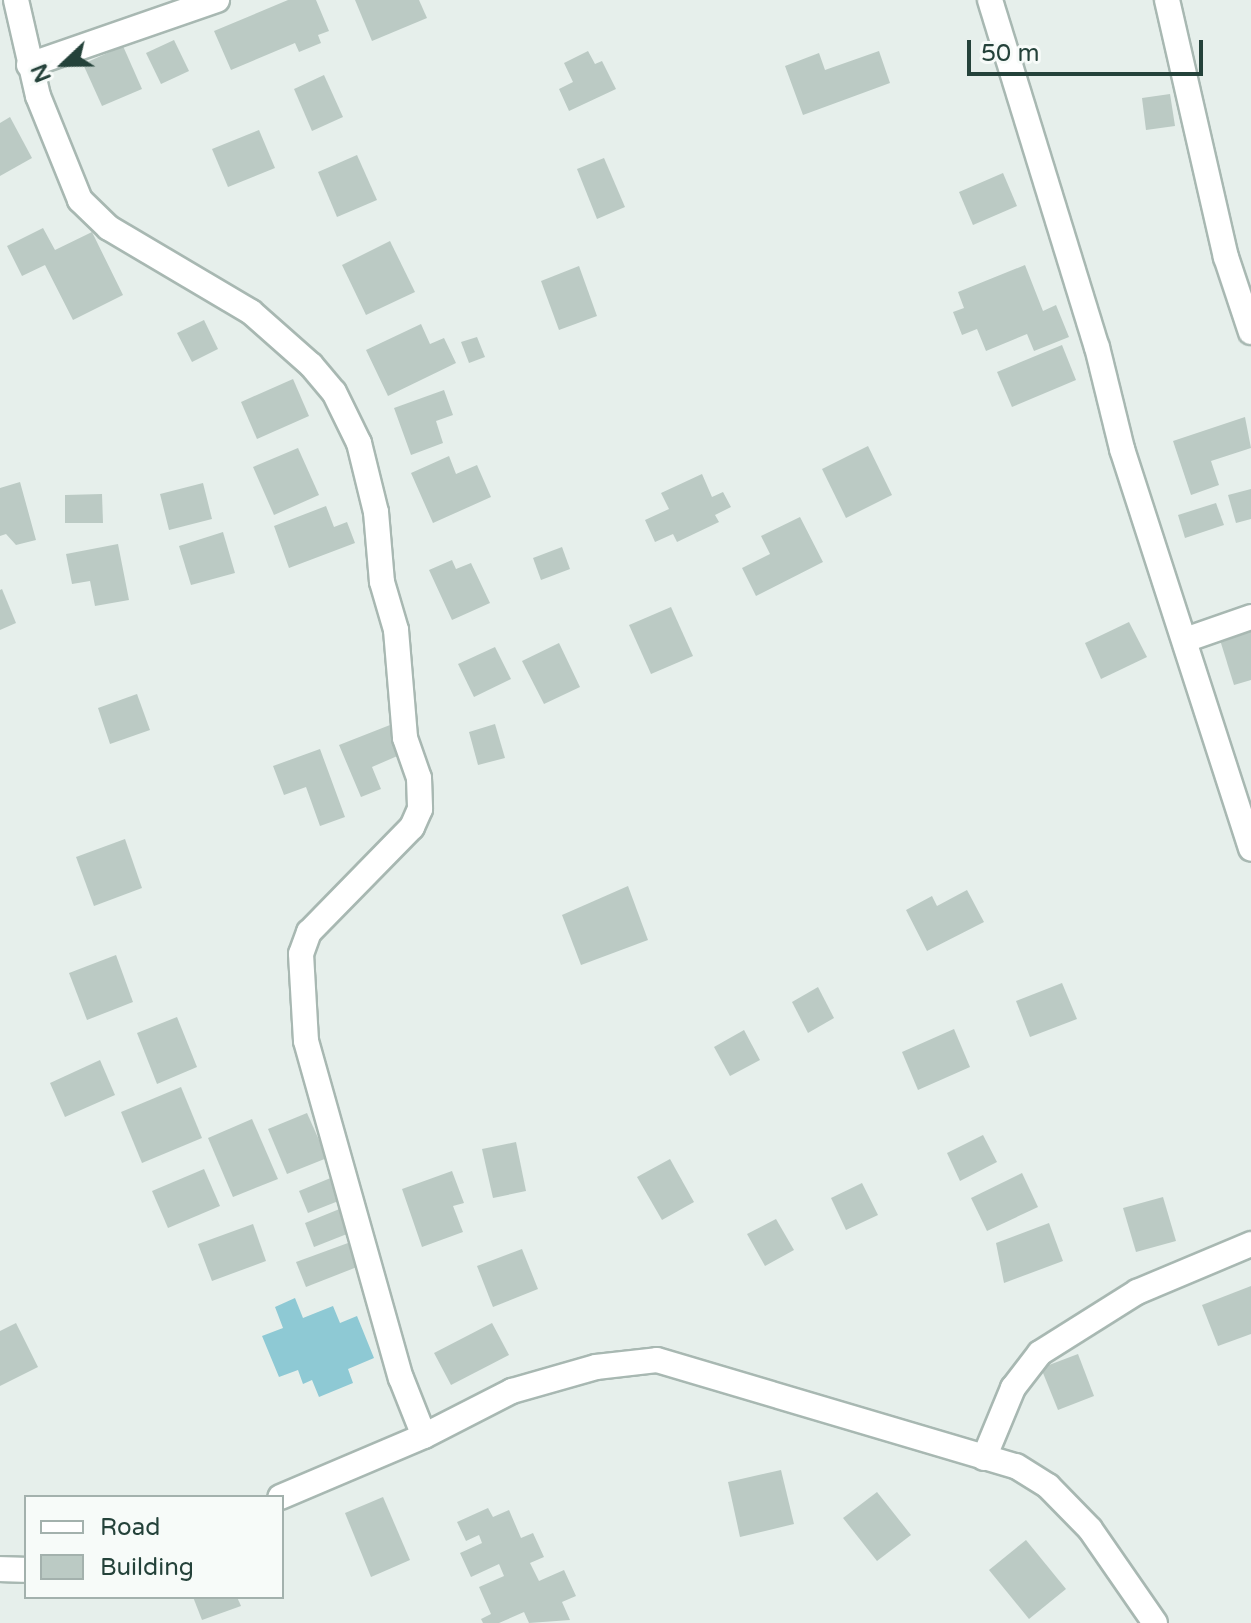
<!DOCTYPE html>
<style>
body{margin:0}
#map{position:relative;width:1251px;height:1623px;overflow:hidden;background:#e6efeb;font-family:"Varela Round",sans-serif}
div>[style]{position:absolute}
.water>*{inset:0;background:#8ec9d4}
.building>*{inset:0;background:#bbcac4}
.roads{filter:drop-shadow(2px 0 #a8b8b2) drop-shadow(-2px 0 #a8b8b2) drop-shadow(0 2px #a8b8b2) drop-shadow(0 -2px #a8b8b2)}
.minor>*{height:24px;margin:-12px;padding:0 12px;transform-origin:12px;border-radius:12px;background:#fff}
span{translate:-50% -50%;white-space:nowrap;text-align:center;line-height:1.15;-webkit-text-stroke:8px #f7fbf9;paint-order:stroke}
.legend{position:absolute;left:24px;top:1495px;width:260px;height:104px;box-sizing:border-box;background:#f7fbf9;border:2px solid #a3b1ad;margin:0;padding:10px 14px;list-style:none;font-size:24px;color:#24423a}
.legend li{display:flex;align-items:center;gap:16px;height:40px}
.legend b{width:40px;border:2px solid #a3b1ad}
.north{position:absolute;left:24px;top:24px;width:80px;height:80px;-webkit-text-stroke:6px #f7fbf9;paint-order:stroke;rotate:248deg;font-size:22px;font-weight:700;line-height:32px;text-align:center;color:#24423a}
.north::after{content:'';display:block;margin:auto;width:28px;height:36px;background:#24423a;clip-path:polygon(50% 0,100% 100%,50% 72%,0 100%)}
.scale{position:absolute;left:967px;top:40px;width:236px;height:36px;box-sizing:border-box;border:4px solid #24423a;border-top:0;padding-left:10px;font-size:24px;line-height:28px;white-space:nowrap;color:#24423a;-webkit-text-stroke:6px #f7fbf9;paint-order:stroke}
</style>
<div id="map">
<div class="water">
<i style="clip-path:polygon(295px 1298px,303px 1318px,333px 1306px,340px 1323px,357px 1316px,374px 1358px,348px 1369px,353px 1383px,319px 1397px,312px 1380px,303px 1384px,298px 1370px,279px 1377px,262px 1336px,283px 1328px,275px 1307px)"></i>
</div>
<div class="building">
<i style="clip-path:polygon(288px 0,316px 0,329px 31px,318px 35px,321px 43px,299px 52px,295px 43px,231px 70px,214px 31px)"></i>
<i style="clip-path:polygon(355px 0,419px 0,427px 18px,372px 41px)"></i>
<i style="clip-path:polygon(174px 40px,189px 71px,161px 84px,146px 53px)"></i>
<i style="clip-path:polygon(123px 46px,142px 89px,102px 106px,83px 64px)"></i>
<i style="clip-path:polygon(588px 51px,595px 64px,602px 61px,616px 89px,569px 111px,559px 89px,573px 82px,564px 63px)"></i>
<i style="clip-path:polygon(879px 51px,890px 83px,803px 115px,785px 66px,819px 53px,825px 70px)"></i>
<i style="clip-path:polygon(324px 75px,343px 117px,312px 131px,294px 89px)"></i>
<i style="clip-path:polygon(1170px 94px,1175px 126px,1146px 130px,1142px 98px)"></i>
<i style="clip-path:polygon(10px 117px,32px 158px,0 176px,0 123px)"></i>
<i style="clip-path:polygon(259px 130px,275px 168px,228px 187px,212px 149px)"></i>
<i style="clip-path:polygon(357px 155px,377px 200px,337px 217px,318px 172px)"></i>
<i style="clip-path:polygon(604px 158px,625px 207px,597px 219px,577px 169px)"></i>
<i style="clip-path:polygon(1003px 173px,1017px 206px,973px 225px,959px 192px)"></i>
<i style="clip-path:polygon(43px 228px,55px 250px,92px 232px,123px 295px,73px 320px,45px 265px,22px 276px,7px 246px)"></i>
<i style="clip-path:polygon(390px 241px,415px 292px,366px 315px,342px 265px)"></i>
<i style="clip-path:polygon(1025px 265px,1043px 311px,1056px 305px,1069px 337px,1034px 351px,1027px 334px,986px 351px,977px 329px,962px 335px,953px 312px,964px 308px,958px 292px)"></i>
<i style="clip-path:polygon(579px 266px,597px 316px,559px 330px,541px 281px)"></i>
<i style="clip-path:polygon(204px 320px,218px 349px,192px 362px,177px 333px)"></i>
<i style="clip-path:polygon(421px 324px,430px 344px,444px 338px,456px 363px,388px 396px,366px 350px)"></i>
<i style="clip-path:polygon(477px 337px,485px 357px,469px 363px,461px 342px)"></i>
<i style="clip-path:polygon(1062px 345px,1076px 380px,1012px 407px,997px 372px)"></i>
<i style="clip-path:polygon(293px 379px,309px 416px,257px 439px,241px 402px)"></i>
<i style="clip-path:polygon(444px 390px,453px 415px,436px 421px,443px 443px,411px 455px,394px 408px)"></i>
<i style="clip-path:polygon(1245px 417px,1251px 448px,1211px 461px,1219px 485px,1191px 495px,1173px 441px)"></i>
<i style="clip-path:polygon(868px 446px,892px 495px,846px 518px,822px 469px)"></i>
<i style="clip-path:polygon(298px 448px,319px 495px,274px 515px,253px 467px)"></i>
<i style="clip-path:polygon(449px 456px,456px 474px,477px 465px,491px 497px,433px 523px,411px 473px)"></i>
<i style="clip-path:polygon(702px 474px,712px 497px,723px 492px,731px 507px,715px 515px,719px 522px,677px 542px,673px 534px,655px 542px,645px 520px,669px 509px,661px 493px)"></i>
<i style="clip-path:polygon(20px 482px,36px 540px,16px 545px,6px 534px,0 536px,0 488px)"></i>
<i style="clip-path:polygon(203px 483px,212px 519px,169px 530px,160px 494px)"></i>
<i style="clip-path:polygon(1251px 489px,1251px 519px,1236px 523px,1228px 495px)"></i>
<i style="clip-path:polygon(102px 494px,103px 523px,65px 523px,65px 495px)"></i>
<i style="clip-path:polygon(1216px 503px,1224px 525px,1185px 538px,1178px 515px)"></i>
<i style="clip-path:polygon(326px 506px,334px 527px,347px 522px,355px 543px,289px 568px,274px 526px)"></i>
<i style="clip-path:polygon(800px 517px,823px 562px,756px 596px,742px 568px,770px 554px,761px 536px)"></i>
<i style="clip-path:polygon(223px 532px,235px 573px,191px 585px,179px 546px)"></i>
<i style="clip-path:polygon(118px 544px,129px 600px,95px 606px,90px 581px,72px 584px,66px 554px)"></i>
<i style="clip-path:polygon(562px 547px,570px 569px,541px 580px,533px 558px)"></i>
<i style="clip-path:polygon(452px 560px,456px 569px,471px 563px,490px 603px,452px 620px,429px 570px)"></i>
<i style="clip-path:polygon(2px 589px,16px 623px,0 630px,0 590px)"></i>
<i style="clip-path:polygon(671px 607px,693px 656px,651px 674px,629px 625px)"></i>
<i style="clip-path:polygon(1129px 622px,1147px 657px,1101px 679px,1085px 643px)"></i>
<i style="clip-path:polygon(1251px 630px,1251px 680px,1234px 685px,1220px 640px)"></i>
<i style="clip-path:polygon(559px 643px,580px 687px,544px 704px,522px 661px)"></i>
<i style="clip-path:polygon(495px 647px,511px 679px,474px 697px,458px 664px)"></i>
<i style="clip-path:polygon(137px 694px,150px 730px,110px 744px,98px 708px)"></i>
<i style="clip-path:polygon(495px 724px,505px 758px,478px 765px,469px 732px)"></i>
<i style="clip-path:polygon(390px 725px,402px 754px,372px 767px,381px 789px,361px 797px,339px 745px)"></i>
<i style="clip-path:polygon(320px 749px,345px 817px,320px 826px,306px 787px,284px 795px,273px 766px)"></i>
<i style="clip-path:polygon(125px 839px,142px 888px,94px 906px,76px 857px)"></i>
<i style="clip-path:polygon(628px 886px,648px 940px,581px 965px,562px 915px)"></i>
<i style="clip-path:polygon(967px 890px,984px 922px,927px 951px,906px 910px,932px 896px,937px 906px)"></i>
<i style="clip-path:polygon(116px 955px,133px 1002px,87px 1020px,69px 973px)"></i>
<i style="clip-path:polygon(1062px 983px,1077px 1019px,1030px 1037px,1016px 1001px)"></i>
<i style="clip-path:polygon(818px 987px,834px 1018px,808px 1033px,792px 1002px)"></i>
<i style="clip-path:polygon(177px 1017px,197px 1067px,157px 1084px,137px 1033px)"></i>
<i style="clip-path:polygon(954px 1029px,970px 1067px,918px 1090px,902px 1052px)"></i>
<i style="clip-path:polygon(744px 1030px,760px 1060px,730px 1076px,714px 1047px)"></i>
<i style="clip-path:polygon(100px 1060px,115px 1095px,65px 1117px,50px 1083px)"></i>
<i style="clip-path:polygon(181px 1087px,202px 1138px,142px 1163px,121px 1112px)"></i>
<i style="clip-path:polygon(307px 1113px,327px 1158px,287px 1174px,268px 1129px)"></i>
<i style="clip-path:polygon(252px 1119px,278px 1179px,233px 1197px,208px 1138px)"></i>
<i style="clip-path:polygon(983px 1135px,997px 1162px,960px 1181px,947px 1153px)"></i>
<i style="clip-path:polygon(516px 1142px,526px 1191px,493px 1198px,482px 1149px)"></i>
<i style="clip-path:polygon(670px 1159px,694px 1202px,662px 1220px,637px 1177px)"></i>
<i style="clip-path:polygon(204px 1169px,220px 1206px,168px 1228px,152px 1191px)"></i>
<i style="clip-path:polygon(452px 1171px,464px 1203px,453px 1206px,463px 1232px,422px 1247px,402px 1189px)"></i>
<i style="clip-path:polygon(1022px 1173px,1038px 1207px,987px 1231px,971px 1198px)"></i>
<i style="clip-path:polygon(333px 1177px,341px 1200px,308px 1213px,299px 1191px)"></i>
<i style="clip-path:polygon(862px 1183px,878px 1215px,846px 1230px,831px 1198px)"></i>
<i style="clip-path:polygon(1163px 1197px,1176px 1241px,1136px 1252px,1123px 1208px)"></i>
<i style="clip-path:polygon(342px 1208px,352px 1232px,314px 1247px,305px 1223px)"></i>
<i style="clip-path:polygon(776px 1219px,794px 1250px,765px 1266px,747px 1234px)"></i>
<i style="clip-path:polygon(1049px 1223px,1063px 1261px,1004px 1283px,996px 1243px)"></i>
<i style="clip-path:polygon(253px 1224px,266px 1261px,212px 1281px,198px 1244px)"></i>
<i style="clip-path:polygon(348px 1243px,357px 1267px,306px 1287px,296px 1262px)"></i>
<i style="clip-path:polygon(522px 1249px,538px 1289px,493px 1307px,477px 1266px)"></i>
<i style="clip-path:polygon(1251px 1286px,1251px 1334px,1218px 1346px,1202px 1305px)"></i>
<i style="clip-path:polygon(16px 1323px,38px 1367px,0 1386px,0 1331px)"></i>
<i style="clip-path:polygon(492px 1323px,509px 1355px,451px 1385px,434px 1353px)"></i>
<i style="clip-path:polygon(1078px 1354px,1094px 1396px,1058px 1410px,1041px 1368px)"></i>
<i style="clip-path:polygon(781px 1470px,794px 1524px,740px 1537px,728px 1482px)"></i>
<i style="clip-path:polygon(877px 1492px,911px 1535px,877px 1561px,843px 1518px)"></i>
<i style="clip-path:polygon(383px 1497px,410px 1560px,371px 1577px,345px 1513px)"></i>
<i style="clip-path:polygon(488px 1508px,493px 1517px,509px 1510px,521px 1538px,533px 1533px,544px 1557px,530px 1563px,539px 1581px,564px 1570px,576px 1596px,562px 1602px,570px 1620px,529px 1623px,524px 1612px,499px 1623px,483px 1623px,481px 1619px,491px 1614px,479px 1587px,504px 1576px,499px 1564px,471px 1577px,460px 1553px,482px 1543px,479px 1535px,466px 1541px,457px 1522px)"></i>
<i style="clip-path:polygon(1026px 1540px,1066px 1589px,1029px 1619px,989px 1570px)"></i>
<i style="clip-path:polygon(193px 1597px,237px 1597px,241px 1606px,202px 1620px)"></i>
</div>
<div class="roads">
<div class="minor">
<i style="left:16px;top:0;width:98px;rotate:77.1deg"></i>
<i style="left:38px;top:96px;width:112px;rotate:68deg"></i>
<i style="left:80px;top:200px;width:40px;rotate:44deg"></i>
<i style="left:109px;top:228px;width:165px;rotate:30.6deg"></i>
<i style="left:251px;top:312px;width:80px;rotate:41.5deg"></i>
<i style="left:311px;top:365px;width:35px;rotate:50deg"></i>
<i style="left:334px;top:392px;width:57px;rotate:63.9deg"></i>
<i style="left:359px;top:443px;width:71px;rotate:76.2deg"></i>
<i style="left:376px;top:512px;width:70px;rotate:85.1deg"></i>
<i style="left:382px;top:582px;width:50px;rotate:73.7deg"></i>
<i style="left:396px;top:630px;width:108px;rotate:85.2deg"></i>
<i style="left:405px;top:738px;width:42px;rotate:70.7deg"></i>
<i style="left:419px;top:778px;width:31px;rotate:88deg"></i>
<i style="left:420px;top:809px;width:20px;rotate:114deg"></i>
<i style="left:412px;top:827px;width:147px;rotate:134.4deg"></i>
<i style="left:309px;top:932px;width:23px;rotate:110deg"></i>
<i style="left:301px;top:954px;width:87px;rotate:86.7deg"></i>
<i style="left:306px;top:1041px;width:350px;rotate:74.3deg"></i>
<i style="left:401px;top:1378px;width:62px;rotate:68.4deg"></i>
<i style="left:424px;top:1436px;width:156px;rotate:157deg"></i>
<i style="left:990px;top:0;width:363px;rotate:72.9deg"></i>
<i style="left:1097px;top:347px;width:105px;rotate:76.2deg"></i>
<i style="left:1122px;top:449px;width:420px;rotate:72.1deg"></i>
<i style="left:1167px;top:0;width:264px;rotate:77.1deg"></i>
<i style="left:1226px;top:257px;width:79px;rotate:71.6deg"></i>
<i style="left:29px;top:65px;width:199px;rotate:-19.1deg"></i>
<i style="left:1185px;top:640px;width:70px;rotate:-19.2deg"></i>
<i style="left:424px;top:1436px;width:99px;rotate:-27.1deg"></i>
<i style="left:512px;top:1391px;width:87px;rotate:-15.9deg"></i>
<i style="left:596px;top:1367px;width:61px;rotate:-6.5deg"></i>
<i style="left:657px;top:1360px;width:374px;rotate:16.5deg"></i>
<i style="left:1016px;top:1466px;width:38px;rotate:32deg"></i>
<i style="left:1048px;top:1486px;width:60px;rotate:45.7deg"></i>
<i style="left:1090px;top:1529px;width:114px;rotate:55.3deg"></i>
<i style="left:984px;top:1458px;width:76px;rotate:-67.5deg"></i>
<i style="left:1013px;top:1388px;width:44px;rotate:-52.4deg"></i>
<i style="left:1040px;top:1353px;width:115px;rotate:-32.2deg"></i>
<i style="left:1137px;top:1292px;width:124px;rotate:-22.8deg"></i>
<i style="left:0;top:1569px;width:26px;rotate:2deg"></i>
</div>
</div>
<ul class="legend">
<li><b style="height:10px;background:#fff"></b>Road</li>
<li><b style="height:22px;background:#bbcac4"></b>Building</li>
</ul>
<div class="north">N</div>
<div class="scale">50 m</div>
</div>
